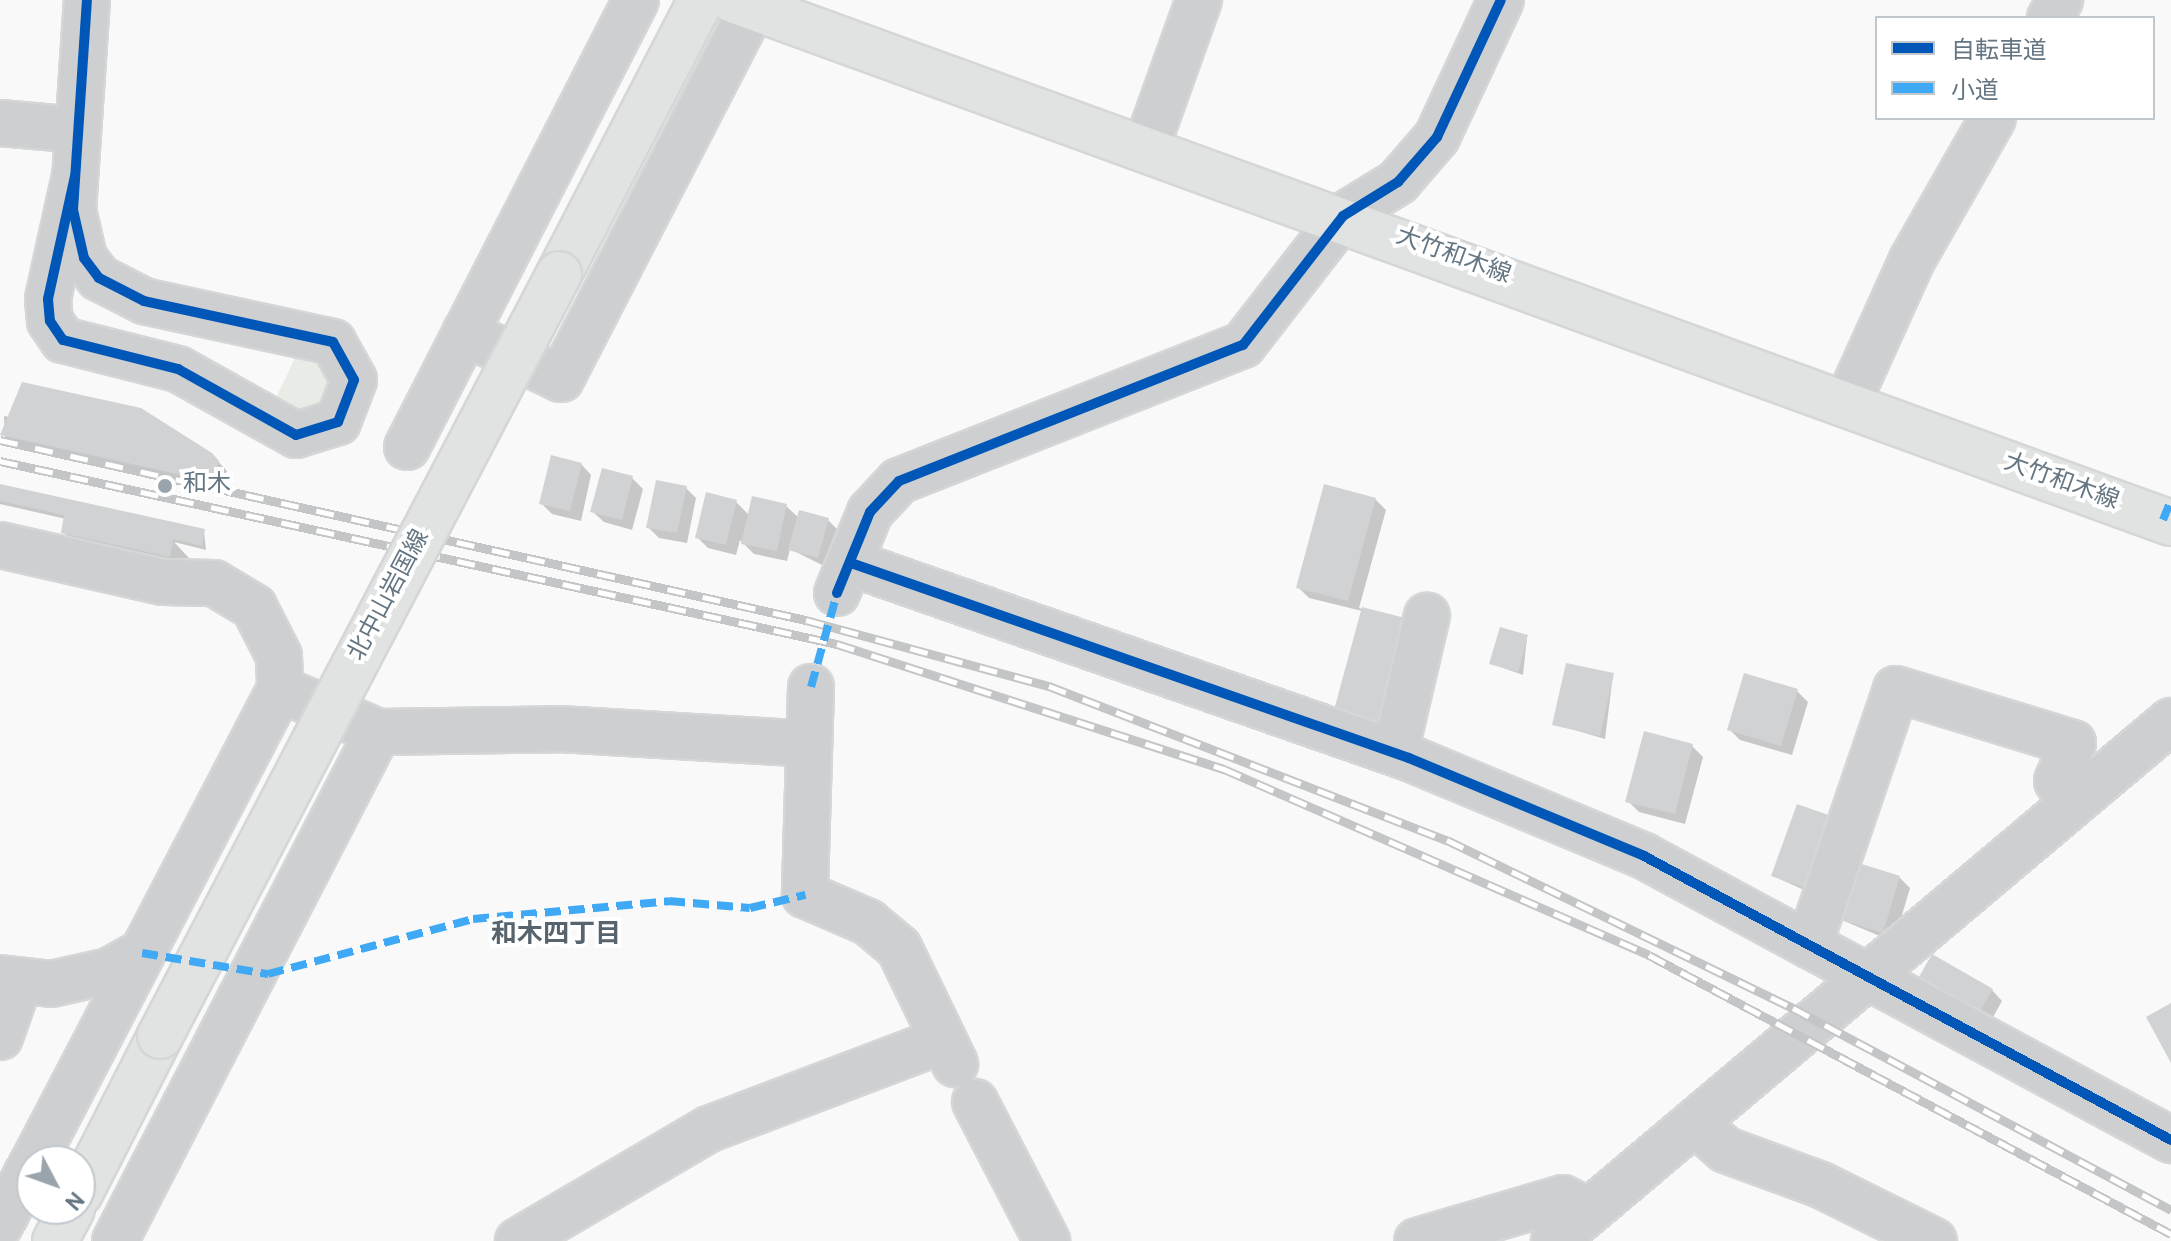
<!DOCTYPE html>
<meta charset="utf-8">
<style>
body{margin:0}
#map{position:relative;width:2171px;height:1241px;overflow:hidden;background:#f9f9f9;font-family:Overpass,"Noto Sans JP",sans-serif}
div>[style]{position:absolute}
.green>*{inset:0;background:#e8ebe6}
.shadow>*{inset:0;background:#0003}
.building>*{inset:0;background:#d0d2d3}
.roads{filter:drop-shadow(2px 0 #d5d6d7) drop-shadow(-2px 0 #d5d6d7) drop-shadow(0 2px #d5d6d7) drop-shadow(0 -2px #d5d6d7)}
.minor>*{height:44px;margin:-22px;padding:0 22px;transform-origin:22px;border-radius:22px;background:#cecfd0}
.major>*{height:44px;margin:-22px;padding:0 22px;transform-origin:22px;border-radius:22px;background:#e1e2e2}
.rail>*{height:9px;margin-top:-4.5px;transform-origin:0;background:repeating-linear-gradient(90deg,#fff 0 18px,#c3c5c6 0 36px);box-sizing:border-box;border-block:2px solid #c3c5c6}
.bridges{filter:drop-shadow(2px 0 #d5d6d7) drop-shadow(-2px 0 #d5d6d7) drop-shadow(0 2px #d5d6d7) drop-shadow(0 -2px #d5d6d7)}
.major-bridge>*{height:44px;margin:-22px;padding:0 22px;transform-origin:22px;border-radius:22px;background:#e1e2e2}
.quiet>*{height:8px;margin-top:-4px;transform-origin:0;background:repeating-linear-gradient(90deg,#3fa9f5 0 16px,transparent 0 24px)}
.cycleway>*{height:10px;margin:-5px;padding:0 5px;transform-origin:5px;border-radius:5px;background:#0057b8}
.dots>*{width:22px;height:22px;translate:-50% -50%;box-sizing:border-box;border:4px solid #fff;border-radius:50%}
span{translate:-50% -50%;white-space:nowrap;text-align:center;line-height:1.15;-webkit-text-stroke:8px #fff;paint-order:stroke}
.street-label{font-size:24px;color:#657683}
.poi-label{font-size:24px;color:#657683}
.left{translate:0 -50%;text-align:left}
.neighbourhood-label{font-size:26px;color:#57646e;font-weight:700}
.legend{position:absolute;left:1875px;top:16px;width:280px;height:104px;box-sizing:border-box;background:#fff;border:2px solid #c1c8cd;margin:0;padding:10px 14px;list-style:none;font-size:24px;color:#657683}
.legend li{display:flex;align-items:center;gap:16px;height:40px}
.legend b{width:40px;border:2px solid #c1c8cd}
.north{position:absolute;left:16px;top:1145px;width:80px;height:80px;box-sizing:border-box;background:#fff;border:2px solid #c1c8cd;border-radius:50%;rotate:131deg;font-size:22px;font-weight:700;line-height:32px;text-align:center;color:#657683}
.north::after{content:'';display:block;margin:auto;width:28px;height:36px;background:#99a4ac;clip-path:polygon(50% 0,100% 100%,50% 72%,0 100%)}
</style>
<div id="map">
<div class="green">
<i style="clip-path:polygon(316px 354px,335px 382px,331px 399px,303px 418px,273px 404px,296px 356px)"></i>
</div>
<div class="shadow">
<i style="clip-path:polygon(4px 416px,211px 454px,227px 471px,218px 486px,218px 472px,211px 484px,5px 439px)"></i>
<i style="clip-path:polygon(581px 464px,591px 475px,581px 521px,552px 514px,541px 503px)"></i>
<i style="clip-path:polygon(632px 478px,643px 489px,632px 530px,604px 522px,593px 512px)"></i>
<i style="clip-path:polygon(0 486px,204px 531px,206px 550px,174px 542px,189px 558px,186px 572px,79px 548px,63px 532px,66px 519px,0 504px)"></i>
<i style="clip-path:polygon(686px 488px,696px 498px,687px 543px,659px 538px,648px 527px)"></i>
<i style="clip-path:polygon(1375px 499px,1386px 510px,1359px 608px,1412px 622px,1396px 734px,1347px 720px,1362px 611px,1309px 598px,1298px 587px)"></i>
<i style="clip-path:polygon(736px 502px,749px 515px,786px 506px,799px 518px,828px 520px,839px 531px,828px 568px,790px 549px,787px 561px,754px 554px,740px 540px,736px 555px,708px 548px,697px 537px)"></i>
<i style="clip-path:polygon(1527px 637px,1523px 675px,1492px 664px)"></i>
<i style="clip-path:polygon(1613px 675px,1605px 739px,1554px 724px)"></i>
<i style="clip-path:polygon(1797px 691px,1808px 702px,1792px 755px,1740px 740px,1729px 729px)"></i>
<i style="clip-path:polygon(1692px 746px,1703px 757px,1685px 824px,1639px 812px,1628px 801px)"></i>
<i style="clip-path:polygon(1798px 806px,1826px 900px,1773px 876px)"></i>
<i style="clip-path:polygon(1899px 877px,1910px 888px,1894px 942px,1837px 918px)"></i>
<i style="clip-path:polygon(1992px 990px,2002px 1001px,1987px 1028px,1929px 995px)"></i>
</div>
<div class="building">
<i style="clip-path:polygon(22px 382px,141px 408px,212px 453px,219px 461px,214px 482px,0 435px)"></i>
<i style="clip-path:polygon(551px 455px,582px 463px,570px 511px,539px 504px)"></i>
<i style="clip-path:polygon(602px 468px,633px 476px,622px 520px,590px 512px)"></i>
<i style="clip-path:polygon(656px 480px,687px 486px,677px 533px,646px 528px)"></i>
<i style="clip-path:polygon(0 484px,205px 529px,202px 546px,173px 539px,170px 557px,61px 533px,64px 515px,0 501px)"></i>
<i style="clip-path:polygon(1324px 484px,1376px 498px,1348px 601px,1296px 588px)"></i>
<i style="clip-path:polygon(706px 492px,737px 500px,726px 545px,695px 538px)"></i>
<i style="clip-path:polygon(752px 496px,787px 504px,777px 551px,741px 544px)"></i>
<i style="clip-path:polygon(799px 510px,829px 518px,818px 558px,788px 550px)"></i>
<i style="clip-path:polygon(1362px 607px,1413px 620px,1386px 724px,1334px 710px)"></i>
<i style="clip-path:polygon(1500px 627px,1528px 635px,1518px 672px,1489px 664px)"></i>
<i style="clip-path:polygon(1566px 663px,1614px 673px,1600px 736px,1552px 725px)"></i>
<i style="clip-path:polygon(1744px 673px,1798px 689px,1781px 746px,1727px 730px)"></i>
<i style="clip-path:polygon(1644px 731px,1693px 744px,1675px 814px,1625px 802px)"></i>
<i style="clip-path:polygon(1797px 804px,1840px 819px,1815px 891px,1771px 876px)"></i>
<i style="clip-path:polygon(1852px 861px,1900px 876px,1883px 933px,1835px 918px)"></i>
<i style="clip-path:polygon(1932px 954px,1993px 989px,1976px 1018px,1915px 984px)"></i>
<i style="clip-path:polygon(2171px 1003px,2171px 1063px,2146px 1017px)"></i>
</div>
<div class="roads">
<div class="minor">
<i style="left:2050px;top:18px;width:21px;rotate:-61deg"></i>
<i style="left:0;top:123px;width:78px;rotate:5.1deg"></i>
<i style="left:1147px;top:145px;width:154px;rotate:-70.3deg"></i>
<i style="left:75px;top:176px;width:126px;rotate:102.4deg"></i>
<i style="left:48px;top:299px;width:22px;rotate:85deg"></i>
<i style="left:50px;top:321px;width:23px;rotate:56deg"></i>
<i style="left:63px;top:340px;width:119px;rotate:14.2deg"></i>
<i style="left:178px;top:369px;width:135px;rotate:29.2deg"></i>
<i style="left:296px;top:435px;width:44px;rotate:-17.2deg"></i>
<i style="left:338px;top:422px;width:45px;rotate:-69.1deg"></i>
<i style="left:354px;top:380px;width:43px;rotate:-118.9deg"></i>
<i style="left:333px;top:342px;width:193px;rotate:-167.8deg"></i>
<i style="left:144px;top:301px;width:51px;rotate:-152.9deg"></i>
<i style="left:99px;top:278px;width:25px;rotate:-127deg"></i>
<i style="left:84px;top:258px;width:49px;rotate:-102.9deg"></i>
<i style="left:73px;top:210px;width:210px;rotate:-86.2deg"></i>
<i style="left:465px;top:333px;width:106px;rotate:25.6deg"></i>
<i style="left:561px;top:379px;width:419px;rotate:-62.7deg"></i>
<i style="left:1847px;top:404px;width:158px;rotate:-65.7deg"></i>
<i style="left:1912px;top:260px;width:163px;rotate:-60.3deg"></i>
<i style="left:407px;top:447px;width:502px;rotate:-62.87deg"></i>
<i style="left:0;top:545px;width:167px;rotate:12.8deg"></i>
<i style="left:163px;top:582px;width:51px;rotate:1.1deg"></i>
<i style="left:214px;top:583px;width:47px;rotate:31deg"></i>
<i style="left:254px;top:607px;width:55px;rotate:63deg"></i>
<i style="left:279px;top:656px;width:33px;rotate:88deg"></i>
<i style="left:280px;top:689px;width:532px;rotate:117.53deg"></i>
<i style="left:851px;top:563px;width:591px;rotate:19.26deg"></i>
<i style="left:1409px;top:758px;width:255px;rotate:22.6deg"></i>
<i style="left:1644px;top:856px;width:599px;rotate:28.32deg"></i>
<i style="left:837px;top:593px;width:87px;rotate:-67.8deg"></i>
<i style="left:870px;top:512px;width:42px;rotate:-46.9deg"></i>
<i style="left:899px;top:481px;width:370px;rotate:-21.6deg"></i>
<i style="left:1243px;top:345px;width:163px;rotate:-52.2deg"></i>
<i style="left:1343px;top:216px;width:65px;rotate:-31.7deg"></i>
<i style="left:1398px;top:182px;width:60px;rotate:-49.1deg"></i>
<i style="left:1437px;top:137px;width:151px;rotate:-65deg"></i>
<i style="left:811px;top:687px;width:208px;rotate:91.7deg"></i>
<i style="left:805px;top:895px;width:69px;rotate:23.2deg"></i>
<i style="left:868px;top:922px;width:40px;rotate:40deg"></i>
<i style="left:899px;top:948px;width:129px;rotate:64.2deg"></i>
<i style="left:378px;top:732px;width:181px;rotate:-0.9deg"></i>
<i style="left:559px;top:729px;width:249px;rotate:3.4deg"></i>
<i style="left:1395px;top:752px;width:140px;rotate:-76.8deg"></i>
<i style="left:1809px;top:945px;width:270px;rotate:-71.2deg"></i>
<i style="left:1896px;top:689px;width:185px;rotate:17deg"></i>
<i style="left:2073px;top:743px;width:41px;rotate:112.8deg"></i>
<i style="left:2057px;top:781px;width:27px;rotate:54deg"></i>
<i style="left:0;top:978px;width:51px;rotate:6.7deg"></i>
<i style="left:51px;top:984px;width:59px;rotate:-12.6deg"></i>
<i style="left:109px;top:971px;width:38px;rotate:-29deg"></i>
<i style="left:0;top:1037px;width:57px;rotate:-70.6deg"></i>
<i style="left:975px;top:1102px;width:157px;rotate:62.6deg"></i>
<i style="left:1697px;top:1125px;width:38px;rotate:41deg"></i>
<i style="left:1726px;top:1150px;width:101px;rotate:20.2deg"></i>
<i style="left:1821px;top:1185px;width:126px;rotate:26.4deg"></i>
<i style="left:0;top:1225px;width:69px;rotate:-62.3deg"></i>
<i style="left:115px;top:1241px;width:573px;rotate:-62.67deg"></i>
<i style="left:378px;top:732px;width:107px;rotate:-156.3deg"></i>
<i style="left:518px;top:1241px;width:221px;rotate:-30.4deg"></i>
<i style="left:709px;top:1129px;width:250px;rotate:-20.8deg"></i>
<i style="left:1417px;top:1241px;width:152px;rotate:-16.4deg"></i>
<i style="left:1563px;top:1198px;width:29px;rotate:27deg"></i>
<i style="left:1554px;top:1241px;width:807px;rotate:-40.12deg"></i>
</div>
<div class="major">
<i style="left:733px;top:0;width:1530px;rotate:19.99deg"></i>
<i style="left:559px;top:274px;width:309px;rotate:-62.6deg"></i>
<i style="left:80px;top:1193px;width:176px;rotate:-63deg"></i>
<i style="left:55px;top:1241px;width:36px;rotate:-62deg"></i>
</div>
</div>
<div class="rail">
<i style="left:0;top:440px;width:826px;rotate:12.59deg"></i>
<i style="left:806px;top:620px;width:252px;rotate:15.2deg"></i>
<i style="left:1049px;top:686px;width:427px;rotate:21.2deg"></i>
<i style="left:1447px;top:840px;width:385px;rotate:25.9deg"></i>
<i style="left:1793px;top:1008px;width:429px;rotate:28.1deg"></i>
<i style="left:0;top:461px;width:857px;rotate:12.33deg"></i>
<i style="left:837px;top:644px;width:407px;rotate:17.9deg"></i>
<i style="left:1224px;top:769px;width:464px;rotate:23.6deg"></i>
<i style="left:1649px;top:955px;width:592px;rotate:28.12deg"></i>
</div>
<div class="bridges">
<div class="major-bridge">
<i style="left:160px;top:1036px;width:860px;rotate:-62.36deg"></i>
</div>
</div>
<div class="quiet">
<i style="left:2163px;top:520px;width:22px;rotate:-68deg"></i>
<i style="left:811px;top:687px;width:98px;rotate:-74.5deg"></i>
<i style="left:142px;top:953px;width:128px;rotate:9.5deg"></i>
<i style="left:268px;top:974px;width:212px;rotate:-15deg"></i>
<i style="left:473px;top:919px;width:197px;rotate:-5.2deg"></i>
<i style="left:669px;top:901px;width:81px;rotate:4.9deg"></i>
<i style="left:750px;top:908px;width:57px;rotate:-13.3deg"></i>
</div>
<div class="cycleway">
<i style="left:75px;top:176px;width:126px;rotate:102.4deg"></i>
<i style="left:48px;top:299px;width:22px;rotate:85deg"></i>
<i style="left:50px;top:321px;width:23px;rotate:56deg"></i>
<i style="left:63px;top:340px;width:119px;rotate:14.2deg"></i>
<i style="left:178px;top:369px;width:135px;rotate:29.2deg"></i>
<i style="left:296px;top:435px;width:44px;rotate:-17.2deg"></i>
<i style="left:338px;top:422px;width:45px;rotate:-69.1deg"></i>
<i style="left:354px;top:380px;width:43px;rotate:-118.9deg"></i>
<i style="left:333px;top:342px;width:193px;rotate:-167.8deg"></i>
<i style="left:144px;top:301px;width:51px;rotate:-152.9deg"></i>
<i style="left:99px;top:278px;width:25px;rotate:-127deg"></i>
<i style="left:84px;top:258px;width:49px;rotate:-102.9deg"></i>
<i style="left:73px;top:210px;width:210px;rotate:-86.2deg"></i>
<i style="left:851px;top:563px;width:591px;rotate:19.26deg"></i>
<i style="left:1409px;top:758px;width:255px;rotate:22.6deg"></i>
<i style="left:1644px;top:856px;width:599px;rotate:28.32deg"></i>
<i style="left:837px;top:593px;width:87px;rotate:-67.8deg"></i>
<i style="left:870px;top:512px;width:42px;rotate:-46.9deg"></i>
<i style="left:899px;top:481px;width:370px;rotate:-21.6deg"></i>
<i style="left:1243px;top:345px;width:163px;rotate:-52.2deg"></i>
<i style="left:1343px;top:216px;width:65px;rotate:-31.7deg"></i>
<i style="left:1398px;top:182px;width:60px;rotate:-49.1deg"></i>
<i style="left:1437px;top:137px;width:151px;rotate:-65deg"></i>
</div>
<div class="dots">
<i style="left:165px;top:486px;background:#99a4ac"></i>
</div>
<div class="street-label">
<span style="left:1453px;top:257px;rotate:20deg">大竹和木線</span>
<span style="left:2061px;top:483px;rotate:20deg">大竹和木線</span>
<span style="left:390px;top:596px;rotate:-62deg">北中山岩国線</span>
</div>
<div class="poi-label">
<span class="left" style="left:183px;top:486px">和木</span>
</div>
<div class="neighbourhood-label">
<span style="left:556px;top:936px">和木四丁目</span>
</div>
<ul class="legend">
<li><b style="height:10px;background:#0057b8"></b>自転車道</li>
<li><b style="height:10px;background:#3fa9f5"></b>小道</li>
</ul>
<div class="north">N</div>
</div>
